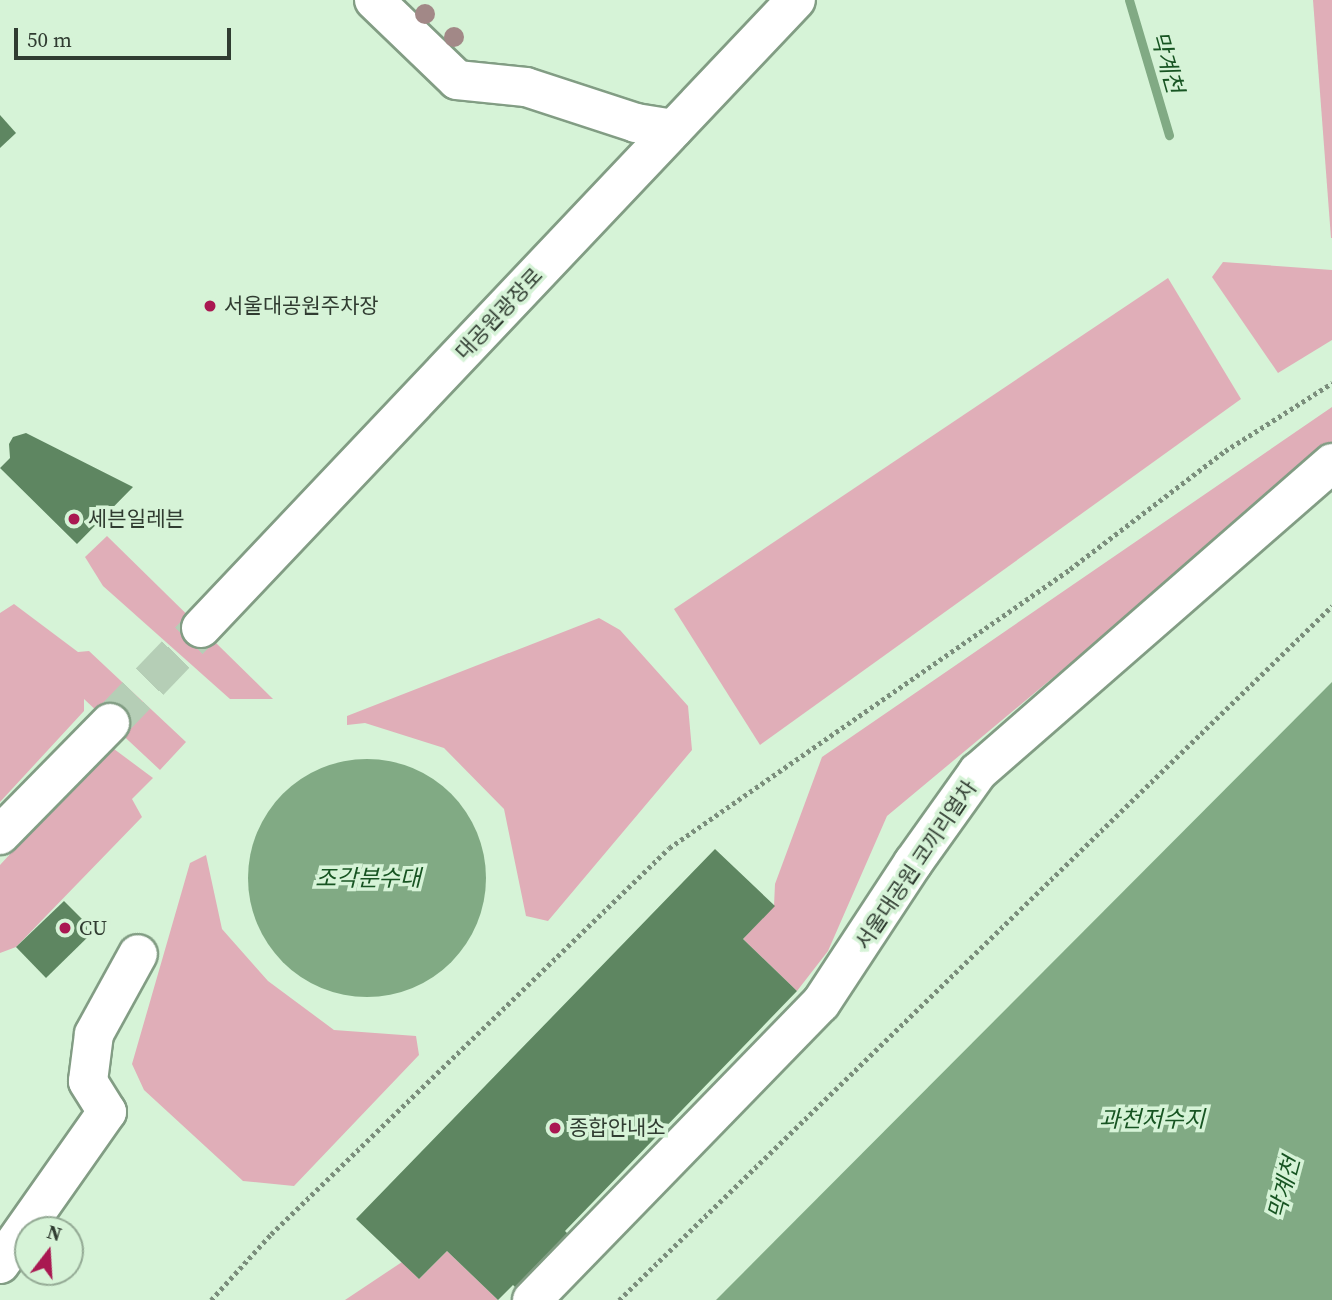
<!DOCTYPE html>
<meta charset="utf-8">
<style>
body{margin:0}
#map{position:relative;width:1332px;height:1300px;overflow:hidden;background:#d6f3d7;font-family:"Source Serif 4","Noto Sans KR",serif}
div>[style]{position:absolute}
.green>*{inset:0;background:#e0aeb8}
.water>*{inset:0;background:#81aa84}
.round{border-radius:50%}
.stream>*{height:9px;margin:-4.5px;padding:0 4.5px;transform-origin:4.5px;border-radius:4.5px;background:#81aa84}
.building>*{inset:0;background:#5e8661}
.minor-tunnel>*{height:38px;margin-top:-19px;transform-origin:0;background:repeating-linear-gradient(90deg,#b5ceb6 0 38px,transparent 0 57px)}
.path>*{height:4.5px;margin-top:-2.25px;transform-origin:0;background:repeating-linear-gradient(90deg,#7b8e7c 0 3.5px,transparent 0 7px)}
.roads{filter:drop-shadow(2px 0 #829d84) drop-shadow(-2px 0 #829d84) drop-shadow(0 2px #829d84) drop-shadow(0 -2px #829d84)}
.minor>*{height:38px;margin:-19px;padding:0 19px;transform-origin:19px;border-radius:19px;background:#fff}
.trees>*{width:20px;height:20px;margin:-10px;border-radius:50%;background:#a28887}
.dots>*{width:19px;height:19px;translate:-50% -50%;box-sizing:border-box;border:4px solid #d6f3d7;border-radius:50%}
span{translate:-50% -50%;white-space:nowrap;text-align:center;line-height:1.15;-webkit-text-stroke:7px #d6f3d7;paint-order:stroke}
.poi-label{font-size:21px;color:#303c31}
.left{translate:0 -50%;text-align:left}
.street-label{font-size:21px;color:#303c31}
.water-label{font-size:23px;color:#175422;font-style:italic}
.north{position:absolute;left:14px;top:1216px;width:70px;height:70px;box-sizing:border-box;background:#d6f3d7;border:2px solid #94aa95;border-radius:50%;rotate:17deg;font-size:19px;font-weight:700;line-height:28px;text-align:center;color:#303c31}
.north::after{content:'';display:block;margin:auto;width:24px;height:32px;background:#a91851;clip-path:polygon(50% 0,100% 100%,50% 72%,0 100%)}
.scale{position:absolute;left:14px;top:28px;width:217px;height:32px;box-sizing:border-box;border:4px solid #303c31;border-top:0;padding-left:9px;font-size:21px;line-height:24px;white-space:nowrap;color:#303c31;-webkit-text-stroke:5px #d6f3d7;paint-order:stroke}
</style>
<div id="map">
<div class="green">
<i style="clip-path:polygon(1313px 0,1332px 0,1332px 238px,1331px 238px)"></i>
<i style="clip-path:polygon(1223px 262px,1332px 270px,1332px 340px,1278px 373px,1212px 277px)"></i>
<i style="clip-path:polygon(1168px 278px,1241px 399px,760px 745px,674px 609px)"></i>
<i style="clip-path:polygon(1332px 407px,1332px 445px,887px 816px,828px 951px,797px 991px,743px 939px,774px 906px,775px 884px,822px 757px)"></i>
<i style="clip-path:polygon(107px 536px,273px 699px,230px 699px,103px 586px,85px 557px)"></i>
<i style="clip-path:polygon(14px 604px,78px 652px,89px 651px,186px 742px,160px 770px,84px 699px,84px 711px,0 802px,0 613px)"></i>
<i style="clip-path:polygon(599px 618px,620px 630px,688px 706px,692px 750px,548px 921px,526px 916px,504px 809px,444px 748px,365px 723px,347px 725px,347px 716px)"></i>
<i style="clip-path:polygon(110px 746px,153px 778px,132px 799px,142px 817px,16px 947px,0 953px,0 865px)"></i>
<i style="clip-path:polygon(206px 855px,222px 929px,268px 981px,334px 1030px,416px 1036px,419px 1055px,294px 1186px,243px 1181px,144px 1090px,132px 1064px,190px 863px)"></i>
<i style="clip-path:polygon(447px 1251px,498px 1300px,345px 1300px,402px 1262px,419px 1279px)"></i>
</div>
<div class="water">
<i style="clip-path:polygon(1332px 682px,1332px 1300px,716px 1300px)"></i>
<i class="round" style="left:248px;top:759px;width:238px;height:238px"></i>
</div>
<div class="stream">
<i style="left:1129px;top:0;width:141px;rotate:73.5deg"></i>
</div>
<div class="building">
<i style="clip-path:polygon(0 115px,16px 133px,0 148px)"></i>
<i style="clip-path:polygon(26px 433px,133px 487px,77px 544px,0 468px,10px 458px,9px 444px,13px 437px)"></i>
<i style="clip-path:polygon(715px 849px,775px 906px,743px 939px,797px 991px,565px 1231px,579px 1245px,526px 1298px,513px 1285px,498px 1300px,447px 1251px,419px 1279px,356px 1219px)"></i>
<i style="clip-path:polygon(64px 901px,94px 931px,46px 978px,16px 947px)"></i>
</div>
<div class="minor-tunnel">
<i style="left:110px;top:723px;width:132px;rotate:-46.2deg"></i>
</div>
<div class="path">
<i style="left:211px;top:1300px;width:89px;rotate:-47.7deg"></i>
<i style="left:271px;top:1234px;width:554px;rotate:-44.12deg"></i>
<i style="left:669px;top:848px;width:489px;rotate:-34.8deg"></i>
<i style="left:1070px;top:569px;width:195px;rotate:-37.3deg"></i>
<i style="left:1225px;top:451px;width:127px;rotate:-32.4deg"></i>
<i style="left:619px;top:1300px;width:995px;rotate:-44.23deg"></i>
</div>
<div class="roads">
<div class="minor">
<i style="left:374px;top:0;width:115px;rotate:43.9deg"></i>
<i style="left:457px;top:80px;width:69px;rotate:5.8deg"></i>
<i style="left:526px;top:87px;width:116px;rotate:18.1deg"></i>
<i style="left:636px;top:123px;width:38px;rotate:9deg"></i>
<i style="left:201px;top:628px;width:865px;rotate:-46.55deg"></i>
<i style="left:0;top:835px;width:157px;rotate:-45.5deg"></i>
<i style="left:0;top:1264px;width:186px;rotate:-54.9deg"></i>
<i style="left:107px;top:1112px;width:36px;rotate:-122deg"></i>
<i style="left:88px;top:1081px;width:47px;rotate:-82.7deg"></i>
<i style="left:94px;top:1034px;width:91px;rotate:-61.2deg"></i>
<i style="left:532px;top:1300px;width:414px;rotate:-45.8deg"></i>
<i style="left:821px;top:1003px;width:168px;rotate:-56.7deg"></i>
<i style="left:913px;top:863px;width:112px;rotate:-54.5deg"></i>
<i style="left:978px;top:772px;width:470px;rotate:-41.1deg"></i>
</div>
</div>
<div class="trees">
<i style="left:425px;top:14px"></i>
<i style="left:454px;top:37px"></i>
</div>
<div class="dots">
<i style="left:210px;top:306px;background:#a91851"></i>
<i style="left:74px;top:519px;background:#a91851"></i>
<i style="left:65px;top:928px;background:#a91851"></i>
<i style="left:555px;top:1128px;background:#a91851"></i>
</div>
<div class="poi-label">
<span class="left" style="left:224px;top:306px">서울대공원주차장</span>
<span class="left" style="left:88px;top:519px">세븐일레븐</span>
<span class="left" style="left:79px;top:928px">CU</span>
<span class="left" style="left:569px;top:1128px">종합안내소</span>
</div>
<div class="street-label">
<span style="left:499px;top:314px;rotate:-47deg">대공원광장로</span>
<span style="left:916px;top:865px;rotate:-56deg">서울대공원 코끼리열차</span>
</div>
<div class="water-label">
<span style="left:1167px;top:62px;rotate:74deg">막계천</span>
<span style="left:368px;top:878px">조각분수대</span>
<span style="left:1152px;top:1119px">과천저수지</span>
<span style="left:1284px;top:1188px;rotate:-75deg">막계천</span>
</div>
<div class="north">N</div>
<div class="scale">50 m</div>
</div>
